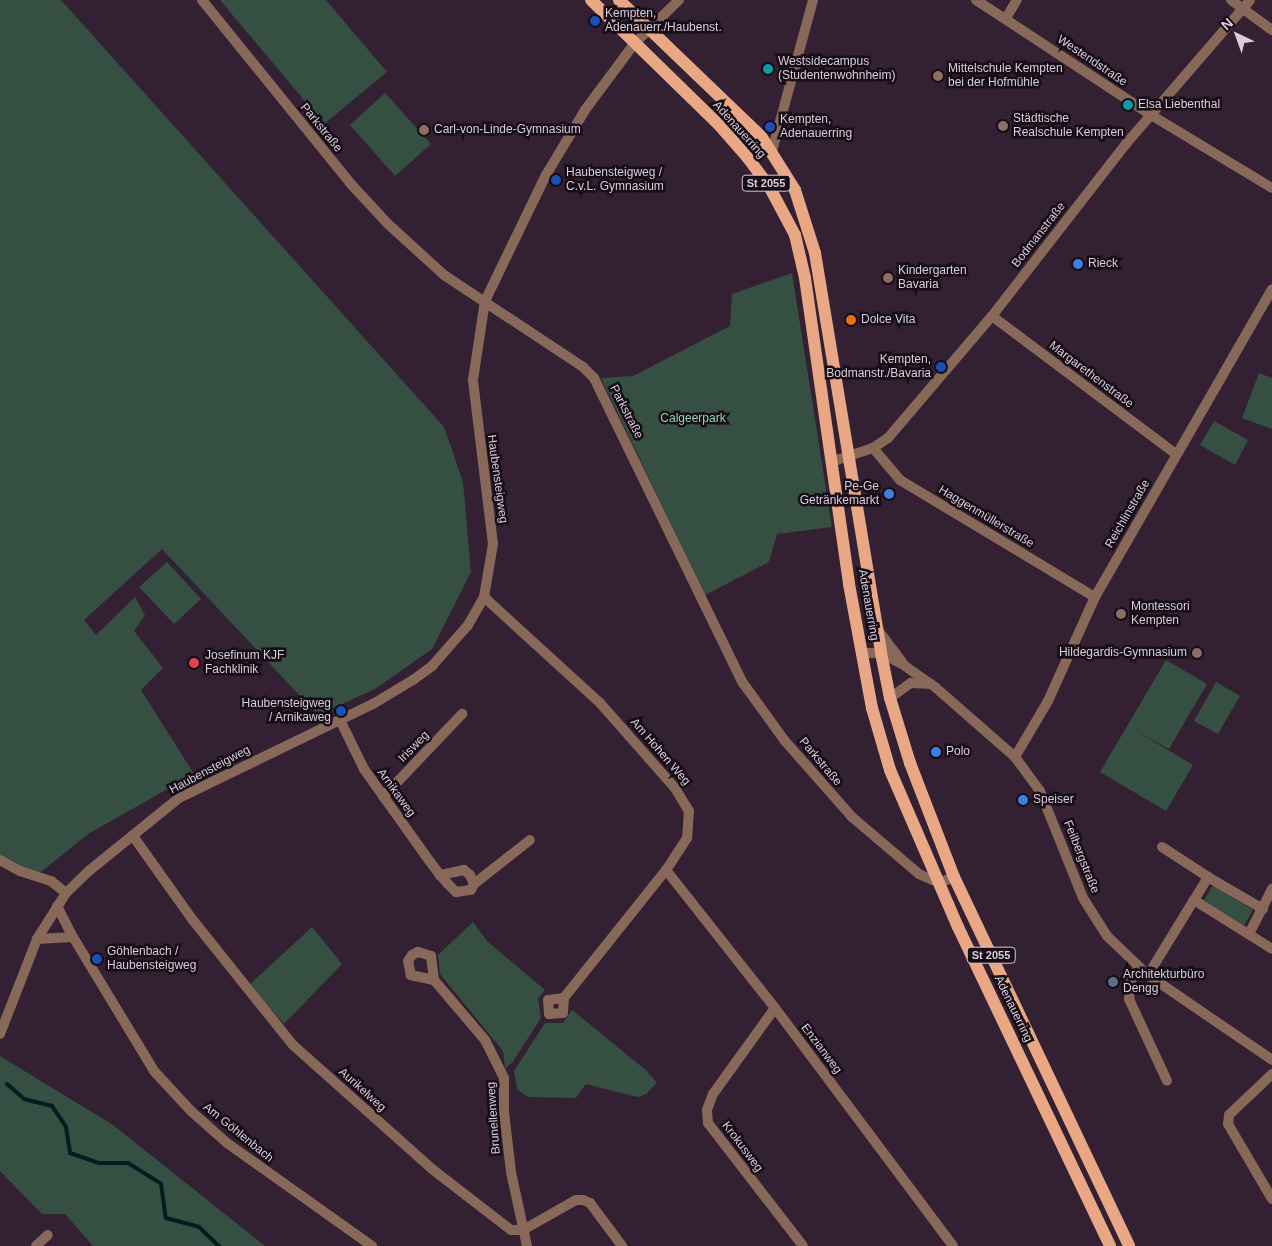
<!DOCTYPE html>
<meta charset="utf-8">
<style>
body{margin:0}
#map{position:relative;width:1272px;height:1246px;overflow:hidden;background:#332033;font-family:Helvetica,sans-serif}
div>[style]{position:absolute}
.green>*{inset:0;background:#355042}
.stream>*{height:4px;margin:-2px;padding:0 2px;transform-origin:2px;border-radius:2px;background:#001e22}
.minor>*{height:10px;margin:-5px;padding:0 5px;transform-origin:5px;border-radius:5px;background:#886858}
.primary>*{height:12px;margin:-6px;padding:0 6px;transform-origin:6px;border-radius:6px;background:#eaa785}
.dots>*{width:14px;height:14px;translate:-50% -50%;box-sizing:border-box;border:2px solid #160d16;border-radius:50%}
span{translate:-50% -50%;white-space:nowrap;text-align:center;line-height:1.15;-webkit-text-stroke:5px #160d16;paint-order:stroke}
.shield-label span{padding:1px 4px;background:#160d16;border:1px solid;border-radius:4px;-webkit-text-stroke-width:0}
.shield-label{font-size:11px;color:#dacdda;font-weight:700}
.poi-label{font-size:12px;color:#dacdda}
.left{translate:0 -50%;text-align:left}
.right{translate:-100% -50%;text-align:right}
.street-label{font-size:12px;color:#dacdda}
.park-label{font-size:12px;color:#96d4b4}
.north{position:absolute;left:1212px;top:10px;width:50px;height:50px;-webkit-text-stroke:4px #160d16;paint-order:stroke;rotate:318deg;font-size:14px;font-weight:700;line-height:20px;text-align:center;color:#dacdda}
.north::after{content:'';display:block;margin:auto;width:18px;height:22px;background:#dacdda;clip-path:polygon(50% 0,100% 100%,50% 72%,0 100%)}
</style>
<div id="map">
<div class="green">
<i style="clip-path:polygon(0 0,61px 0,444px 427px,463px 482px,471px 572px,432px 649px,375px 689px,318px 715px,162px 549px,84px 620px,96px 635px,135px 597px,145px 615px,134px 631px,163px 668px,141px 690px,194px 774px,88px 834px,36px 876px,0 855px)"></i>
<i style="clip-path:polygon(220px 0,326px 0,387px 72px,324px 124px)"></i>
<i style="clip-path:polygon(385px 93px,431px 144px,395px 176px,350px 125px)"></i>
<i style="clip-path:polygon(792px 273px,832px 527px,777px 534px,769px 562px,705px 595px,601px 378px,633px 376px,730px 326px,732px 294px)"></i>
<i style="clip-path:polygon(1259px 373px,1272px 378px,1272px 429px,1242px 418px)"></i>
<i style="clip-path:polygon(1214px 421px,1248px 440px,1235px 465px,1200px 445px)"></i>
<i style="clip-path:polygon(167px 562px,201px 599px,174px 624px,139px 587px)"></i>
<i style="clip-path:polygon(1166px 660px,1207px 684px,1169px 749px,1133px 729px,1193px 765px,1166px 811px,1100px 772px)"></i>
<i style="clip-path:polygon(1216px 682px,1240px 696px,1218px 734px,1194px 721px)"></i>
<i style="clip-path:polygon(1213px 885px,1253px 910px,1244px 925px,1204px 900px)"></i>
<i style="clip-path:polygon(473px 922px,487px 941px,545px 990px,538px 999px,541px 1018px,512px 1063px,505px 1068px,503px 1051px,440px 974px,438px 955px)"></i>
<i style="clip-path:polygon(312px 927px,342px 964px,284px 1024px,249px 985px)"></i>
<i style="clip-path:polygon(572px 1010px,647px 1071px,657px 1083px,646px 1094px,638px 1097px,586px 1084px,576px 1098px,528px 1097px,517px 1089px,514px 1071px,545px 1023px,563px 1023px)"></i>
<i style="clip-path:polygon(0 1056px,113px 1125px,265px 1246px,93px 1246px,65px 1214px,42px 1214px,0 1171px)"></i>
</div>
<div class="stream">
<i style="left:7px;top:1084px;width:23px;rotate:41deg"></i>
<i style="left:24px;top:1099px;width:29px;rotate:14deg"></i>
<i style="left:52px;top:1106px;width:25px;rotate:56deg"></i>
<i style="left:66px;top:1127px;width:26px;rotate:81deg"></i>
<i style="left:70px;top:1153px;width:31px;rotate:19deg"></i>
<i style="left:99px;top:1163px;width:29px"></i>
<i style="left:128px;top:1163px;width:39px;rotate:32deg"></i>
<i style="left:161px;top:1184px;width:34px;rotate:82deg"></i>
<i style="left:166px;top:1218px;width:34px;rotate:15deg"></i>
<i style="left:199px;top:1227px;width:28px;rotate:44deg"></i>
</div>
<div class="minor">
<i style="left:202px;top:0;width:235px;rotate:51deg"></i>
<i style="left:350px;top:183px;width:54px;rotate:47.2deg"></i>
<i style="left:387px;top:223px;width:77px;rotate:42.4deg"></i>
<i style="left:444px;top:275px;width:167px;rotate:33.5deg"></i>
<i style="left:583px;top:367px;width:16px;rotate:45deg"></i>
<i style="left:594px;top:378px;width:339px;rotate:64deg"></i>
<i style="left:743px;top:683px;width:72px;rotate:54.1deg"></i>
<i style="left:785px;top:741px;width:101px;rotate:48.6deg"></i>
<i style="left:852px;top:817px;width:88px;rotate:40.4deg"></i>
<i style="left:919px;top:874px;width:22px;rotate:24deg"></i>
<i style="left:939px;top:883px;width:16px;rotate:-22deg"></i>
<i style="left:976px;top:0;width:209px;rotate:33.3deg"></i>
<i style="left:1151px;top:115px;width:141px;rotate:31.1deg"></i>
<i style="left:1231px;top:0;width:51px;rotate:36.2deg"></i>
<i style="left:1006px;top:18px;width:21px;rotate:-59deg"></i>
<i style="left:772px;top:151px;width:156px;rotate:-74.8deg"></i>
<i style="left:992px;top:316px;width:230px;rotate:36.9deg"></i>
<i style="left:873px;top:448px;width:42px;rotate:49.8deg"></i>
<i style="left:900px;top:480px;width:227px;rotate:31deg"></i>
<i style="left:831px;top:462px;width:44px;rotate:-18.4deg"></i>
<i style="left:873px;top:448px;width:18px;rotate:-34deg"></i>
<i style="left:888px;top:438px;width:160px;rotate:-49.6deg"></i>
<i style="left:992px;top:316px;width:217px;rotate:-52.1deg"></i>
<i style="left:1125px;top:145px;width:191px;rotate:-49.2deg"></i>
<i style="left:484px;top:597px;width:157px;rotate:42.4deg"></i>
<i style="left:600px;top:703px;width:113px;rotate:48.6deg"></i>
<i style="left:675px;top:788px;width:27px;rotate:59deg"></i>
<i style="left:689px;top:811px;width:27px;rotate:94deg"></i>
<i style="left:687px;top:838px;width:38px;rotate:123deg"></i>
<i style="left:666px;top:870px;width:164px;rotate:128.6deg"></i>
<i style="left:564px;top:998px;width:15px;rotate:94deg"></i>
<i style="left:563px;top:1013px;width:14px;rotate:176deg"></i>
<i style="left:549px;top:1014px;width:14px;rotate:-94deg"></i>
<i style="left:548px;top:1000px;width:16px;rotate:-7deg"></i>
<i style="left:878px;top:630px;width:40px;rotate:53deg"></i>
<i style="left:863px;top:653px;width:18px"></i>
<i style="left:881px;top:653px;width:27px;rotate:28deg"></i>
<i style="left:905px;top:666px;width:37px;rotate:35deg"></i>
<i style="left:935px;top:687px;width:106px;rotate:41.2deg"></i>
<i style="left:1015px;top:757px;width:42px;rotate:53.7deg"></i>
<i style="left:1040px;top:791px;width:115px;rotate:68.1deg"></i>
<i style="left:1083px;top:898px;width:45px;rotate:57.7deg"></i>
<i style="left:1107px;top:936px;width:57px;rotate:43.6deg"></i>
<i style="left:1148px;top:975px;width:150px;rotate:34.4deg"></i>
<i style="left:890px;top:698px;width:26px;rotate:-36deg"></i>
<i style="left:911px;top:683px;width:20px;rotate:3deg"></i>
<i style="left:340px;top:720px;width:55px;rotate:63.9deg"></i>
<i style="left:364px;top:769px;width:110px;rotate:54.6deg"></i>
<i style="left:428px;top:859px;width:20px;rotate:53deg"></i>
<i style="left:440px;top:875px;width:11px;rotate:49deg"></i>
<i style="left:447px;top:883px;width:13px;rotate:45deg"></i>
<i style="left:456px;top:892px;width:15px;rotate:-8deg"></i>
<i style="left:471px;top:890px;width:7px;rotate:-63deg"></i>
<i style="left:474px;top:884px;width:10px;rotate:-114deg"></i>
<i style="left:470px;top:875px;width:8px;rotate:-140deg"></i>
<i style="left:464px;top:870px;width:25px;rotate:168deg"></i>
<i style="left:1015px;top:757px;width:65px;rotate:-59.5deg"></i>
<i style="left:1048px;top:701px;width:114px;rotate:-65.7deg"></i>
<i style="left:1095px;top:597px;width:355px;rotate:-60.1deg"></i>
<i style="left:383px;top:797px;width:115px;rotate:-46.4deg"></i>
<i style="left:133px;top:836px;width:102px;rotate:54.6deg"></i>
<i style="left:192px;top:919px;width:161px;rotate:51.3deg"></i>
<i style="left:293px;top:1045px;width:186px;rotate:41.7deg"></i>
<i style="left:432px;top:1169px;width:100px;rotate:37.7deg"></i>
<i style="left:511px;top:1230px;width:12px"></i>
<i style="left:523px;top:1230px;width:61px;rotate:-29.5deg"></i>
<i style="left:576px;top:1200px;width:7px"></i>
<i style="left:583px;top:1200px;width:8px;rotate:23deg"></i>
<i style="left:590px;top:1203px;width:54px;rotate:53.3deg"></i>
<i style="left:1162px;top:847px;width:55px;rotate:33.1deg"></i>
<i style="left:0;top:860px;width:23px;rotate:29deg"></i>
<i style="left:20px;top:871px;width:33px;rotate:18deg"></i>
<i style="left:51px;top:881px;width:19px;rotate:39deg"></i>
<i style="left:666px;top:870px;width:176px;rotate:51.7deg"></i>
<i style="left:775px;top:1008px;width:297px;rotate:53.2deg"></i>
<i style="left:474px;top:884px;width:71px;rotate:-38.2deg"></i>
<i style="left:57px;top:906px;width:35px;rotate:63deg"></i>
<i style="left:73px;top:937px;width:157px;rotate:58.8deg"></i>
<i style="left:154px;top:1071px;width:54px;rotate:47.2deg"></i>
<i style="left:191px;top:1111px;width:48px;rotate:41.6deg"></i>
<i style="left:227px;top:1143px;width:178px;rotate:35.4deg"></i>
<i style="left:1263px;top:909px;width:64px;rotate:-149.8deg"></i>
<i style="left:1208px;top:877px;width:27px;rotate:121deg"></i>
<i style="left:1194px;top:900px;width:92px;rotate:32.1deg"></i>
<i style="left:1249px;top:934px;width:51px;rotate:-62.9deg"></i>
<i style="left:37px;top:939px;width:36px;rotate:-3deg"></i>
<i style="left:1138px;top:967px;width:16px;rotate:117deg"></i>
<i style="left:1131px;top:981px;width:18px;rotate:96deg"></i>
<i style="left:1129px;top:999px;width:90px;rotate:65.1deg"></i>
<i style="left:1148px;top:975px;width:88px;rotate:-58.5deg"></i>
<i style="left:434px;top:980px;width:24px;rotate:-168deg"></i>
<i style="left:411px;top:975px;width:14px;rotate:-102deg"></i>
<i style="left:408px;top:961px;width:7px;rotate:-56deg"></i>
<i style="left:412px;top:955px;width:7px;rotate:-27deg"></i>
<i style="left:418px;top:952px;width:14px;rotate:17deg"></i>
<i style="left:431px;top:956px;width:24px;rotate:83deg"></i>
<i style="left:434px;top:980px;width:79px;rotate:49.6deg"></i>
<i style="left:485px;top:1040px;width:42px;rotate:63.4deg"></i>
<i style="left:504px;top:1078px;width:34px;rotate:90deg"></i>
<i style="left:504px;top:1112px;width:60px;rotate:83.3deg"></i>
<i style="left:511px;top:1172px;width:76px;rotate:77.8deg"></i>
<i style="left:775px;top:1008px;width:106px;rotate:125.8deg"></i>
<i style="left:713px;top:1094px;width:17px;rotate:111deg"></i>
<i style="left:707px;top:1110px;width:13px;rotate:86deg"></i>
<i style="left:708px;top:1123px;width:155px;rotate:52.3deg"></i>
<i style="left:0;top:1034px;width:102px;rotate:-68.7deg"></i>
<i style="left:37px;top:939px;width:54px;rotate:-57.8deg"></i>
<i style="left:66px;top:893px;width:33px;rotate:-44deg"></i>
<i style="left:90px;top:870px;width:114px;rotate:-39deg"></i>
<i style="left:179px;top:798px;width:216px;rotate:-25.9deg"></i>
<i style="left:373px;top:704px;width:47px;rotate:-31deg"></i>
<i style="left:413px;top:680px;width:24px;rotate:-36deg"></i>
<i style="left:432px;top:666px;width:55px;rotate:-48.7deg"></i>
<i style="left:468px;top:625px;width:32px;rotate:-60deg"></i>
<i style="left:484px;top:597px;width:54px;rotate:-80.4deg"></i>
<i style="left:493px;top:544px;width:165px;rotate:-97deg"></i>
<i style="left:473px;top:380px;width:80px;rotate:-81.4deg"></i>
<i style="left:485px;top:301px;width:140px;rotate:-64.2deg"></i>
<i style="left:546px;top:175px;width:76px;rotate:-59deg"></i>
<i style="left:585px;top:110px;width:82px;rotate:-53.4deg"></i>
<i style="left:634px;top:44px;width:63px;rotate:-44.4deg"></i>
<i style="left:1272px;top:1074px;width:59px;rotate:136.4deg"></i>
<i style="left:1229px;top:1115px;width:9px;rotate:96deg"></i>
<i style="left:1228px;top:1124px;width:87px;rotate:59.6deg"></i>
<i style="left:36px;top:1246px;width:16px;rotate:-43deg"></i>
</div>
<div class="primary">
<i style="left:591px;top:0;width:180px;rotate:44.3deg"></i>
<i style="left:720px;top:126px;width:41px;rotate:48.9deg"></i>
<i style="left:747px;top:157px;width:39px;rotate:53deg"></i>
<i style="left:770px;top:188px;width:53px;rotate:62deg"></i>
<i style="left:795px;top:235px;width:44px;rotate:76.9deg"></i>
<i style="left:805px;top:278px;width:309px;rotate:81.8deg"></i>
<i style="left:849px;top:584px;width:126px;rotate:79.5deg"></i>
<i style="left:872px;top:708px;width:65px;rotate:73.8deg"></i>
<i style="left:890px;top:770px;width:171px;rotate:66.6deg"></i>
<i style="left:958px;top:927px;width:353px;rotate:64.5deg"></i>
<i style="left:619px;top:0;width:197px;rotate:43.8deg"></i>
<i style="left:761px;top:136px;width:64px;rotate:57.8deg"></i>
<i style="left:795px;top:190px;width:66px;rotate:72.4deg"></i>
<i style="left:815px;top:253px;width:405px;rotate:80.6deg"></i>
<i style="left:881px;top:653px;width:46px;rotate:78.7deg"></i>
<i style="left:890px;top:698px;width:68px;rotate:72.9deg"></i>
<i style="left:910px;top:763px;width:122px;rotate:68.9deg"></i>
<i style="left:954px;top:877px;width:408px;rotate:64.6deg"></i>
</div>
<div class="dots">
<i style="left:595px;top:21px;background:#1a4fb4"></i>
<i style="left:768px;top:69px;background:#0f9aa8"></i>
<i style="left:938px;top:76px;background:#8d6e63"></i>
<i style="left:1128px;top:105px;background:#0f9aa8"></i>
<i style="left:1003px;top:126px;background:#8d6e63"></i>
<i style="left:770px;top:127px;background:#1a4fb4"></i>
<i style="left:424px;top:130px;background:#8d6e63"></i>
<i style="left:556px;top:180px;background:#1a4fb4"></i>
<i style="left:1078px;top:264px;background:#3f7fe0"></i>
<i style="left:888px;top:278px;background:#8d6e63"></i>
<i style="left:851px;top:320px;background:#e8710a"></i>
<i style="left:941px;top:367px;background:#1a4fb4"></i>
<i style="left:889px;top:494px;background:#3f7fe0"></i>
<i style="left:1121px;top:614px;background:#8d6e63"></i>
<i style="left:1197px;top:653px;background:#8d6e63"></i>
<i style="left:194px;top:663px;background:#e0444e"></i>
<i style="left:341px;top:711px;background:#1a4fb4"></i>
<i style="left:936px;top:752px;background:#3f7fe0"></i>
<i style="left:1023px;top:800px;background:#3f7fe0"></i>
<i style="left:97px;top:959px;background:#1a4fb4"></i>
<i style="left:1113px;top:982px;background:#5c6f8a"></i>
</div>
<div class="shield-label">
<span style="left:766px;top:183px">St 2055</span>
<span style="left:991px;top:955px">St 2055</span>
</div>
<div class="poi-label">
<span class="left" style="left:605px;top:21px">Kempten,<br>Adenauerr./Haubenst.</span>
<span class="left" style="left:778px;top:69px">Westsidecampus<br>(Studentenwohnheim)</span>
<span class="left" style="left:948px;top:76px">Mittelschule Kempten<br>bei der Hofmühle</span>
<span class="left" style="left:1138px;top:105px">Elsa Liebenthal</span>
<span class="left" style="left:1013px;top:126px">Städtische<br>Realschule Kempten</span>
<span class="left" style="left:780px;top:127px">Kempten,<br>Adenauerring</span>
<span class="left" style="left:434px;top:130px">Carl-von-Linde-Gymnasium</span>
<span class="left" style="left:566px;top:180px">Haubensteigweg /<br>C.v.L. Gymnasium</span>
<span class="left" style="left:1088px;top:264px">Rieck</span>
<span class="left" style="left:898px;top:278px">Kindergarten<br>Bavaria</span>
<span class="left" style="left:861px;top:320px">Dolce Vita</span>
<span class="right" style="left:931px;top:367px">Kempten,<br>Bodmanstr./Bavaria</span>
<span class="right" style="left:879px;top:494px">Pe-Ge<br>Getränkemarkt</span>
<span class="left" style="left:1131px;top:614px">Montessori<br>Kempten</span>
<span class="right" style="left:1187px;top:653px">Hildegardis-Gymnasium</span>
<span class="left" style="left:205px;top:663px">Josefinum KJF<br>Fachklinik</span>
<span class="right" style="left:331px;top:711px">Haubensteigweg<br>/ Arnikaweg</span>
<span class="left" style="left:946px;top:752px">Polo</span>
<span class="left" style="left:1033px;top:800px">Speiser</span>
<span class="left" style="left:107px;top:959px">Göhlenbach /<br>Haubensteigweg</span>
<span class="left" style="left:1123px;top:982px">Architekturbüro<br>Dengg</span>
</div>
<div class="street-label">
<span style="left:1092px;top:61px;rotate:34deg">Westendstraße</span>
<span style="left:321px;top:128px;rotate:51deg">Parkstraße</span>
<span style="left:739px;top:130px;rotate:48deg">Adenauerring</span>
<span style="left:1039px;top:235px;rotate:-52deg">Bodmanstraße</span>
<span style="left:1091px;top:375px;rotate:37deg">Margarethenstraße</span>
<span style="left:626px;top:412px;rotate:63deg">Parkstraße</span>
<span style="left:497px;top:479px;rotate:82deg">Haubensteigweg</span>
<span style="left:1128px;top:514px;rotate:-60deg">Reichlinstraße</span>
<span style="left:986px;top:517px;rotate:31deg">Haggenmüllerstraße</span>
<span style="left:868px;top:605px;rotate:80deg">Adenauerring</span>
<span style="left:414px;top:747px;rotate:-46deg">Irisweg</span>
<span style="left:660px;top:752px;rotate:49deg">Am Hohen Weg</span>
<span style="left:820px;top:762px;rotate:50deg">Parkstraße</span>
<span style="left:210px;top:770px;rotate:-28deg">Haubensteigweg</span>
<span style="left:396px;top:793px;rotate:54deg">Arnikaweg</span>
<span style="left:1081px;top:857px;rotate:68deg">Feilbergstraße</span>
<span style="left:1013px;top:1009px;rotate:64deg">Adenauerring</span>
<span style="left:821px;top:1049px;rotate:53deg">Enzianweg</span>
<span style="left:362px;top:1090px;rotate:42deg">Aurikelweg</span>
<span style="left:494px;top:1118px;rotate:-94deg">Brunellenweg</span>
<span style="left:238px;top:1133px;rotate:39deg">Am Göhlenbach</span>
<span style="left:742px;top:1147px;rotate:53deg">Krokusweg</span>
</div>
<div class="park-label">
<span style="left:693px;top:419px">Calgeerpark</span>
</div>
<div class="north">N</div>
</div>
